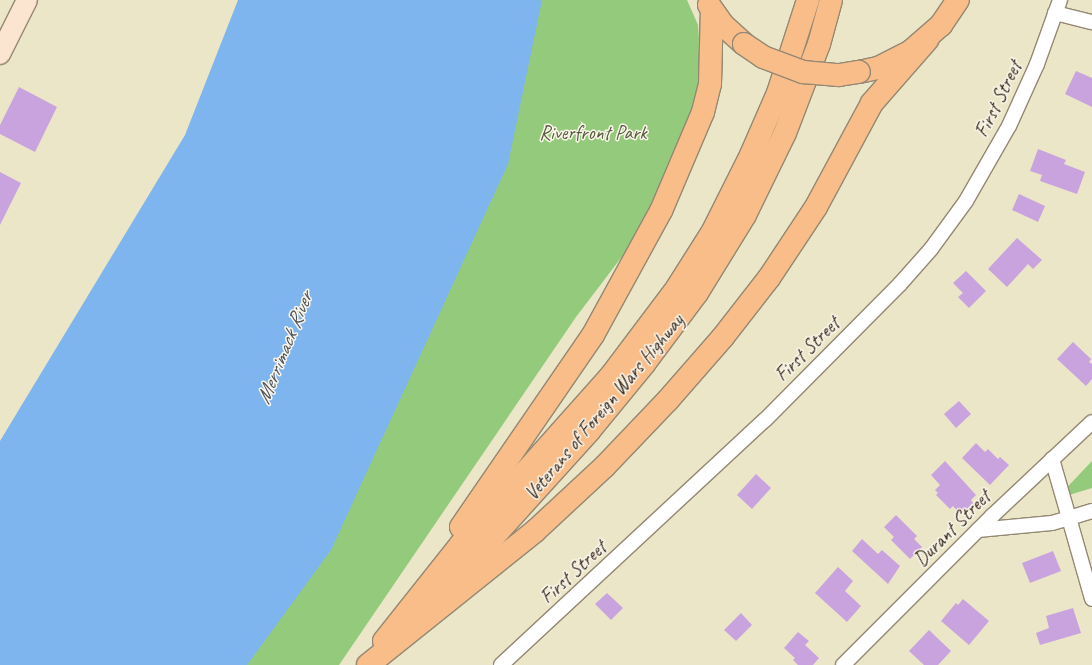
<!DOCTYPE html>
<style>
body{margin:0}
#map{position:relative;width:1092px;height:665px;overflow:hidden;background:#ece6c8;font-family:Caveat,sans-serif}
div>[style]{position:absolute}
.green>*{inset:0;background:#93ca7c}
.water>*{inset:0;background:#7fb5ee}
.building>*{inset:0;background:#c9a3de}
.roads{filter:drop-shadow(1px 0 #948873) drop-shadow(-1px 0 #948873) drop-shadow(0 1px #948873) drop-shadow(0 -1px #948873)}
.street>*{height:14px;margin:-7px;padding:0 7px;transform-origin:7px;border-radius:7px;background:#fff}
.secondary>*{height:20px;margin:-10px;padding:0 10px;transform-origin:10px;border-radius:10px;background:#fce5d0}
.primary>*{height:22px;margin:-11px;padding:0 11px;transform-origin:11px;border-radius:11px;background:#f8bd89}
.bridges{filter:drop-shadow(1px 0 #948873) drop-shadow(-1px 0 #948873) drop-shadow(0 1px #948873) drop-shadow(0 -1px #948873)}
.primary-bridge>*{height:22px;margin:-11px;padding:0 11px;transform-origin:11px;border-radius:11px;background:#f8bd89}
span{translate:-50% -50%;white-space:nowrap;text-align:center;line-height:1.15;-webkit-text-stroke:3px #fbf7ec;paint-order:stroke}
.street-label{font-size:20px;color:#3b2a1e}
.park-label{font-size:20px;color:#555a3a}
.water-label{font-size:21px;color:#4f545c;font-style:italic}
</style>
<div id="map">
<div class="green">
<i style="clip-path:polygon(525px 0,687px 0,698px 25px,704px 109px,681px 179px,576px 317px,339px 665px,227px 665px)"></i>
<i style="clip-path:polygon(1092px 461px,1092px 488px,1056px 499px)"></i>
</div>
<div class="water">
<i style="clip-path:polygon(238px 0,542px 0,508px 164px,331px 550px,247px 665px,0 665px,0 441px,185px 135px)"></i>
</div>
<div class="building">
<i style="clip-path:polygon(1076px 71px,1092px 78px,1092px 107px,1065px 94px)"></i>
<i style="clip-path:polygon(19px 87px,57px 107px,35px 152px,0 134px,0 125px)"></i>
<i style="clip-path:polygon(1038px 149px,1066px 160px,1064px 164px,1085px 172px,1077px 194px,1040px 181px,1042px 175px,1030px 171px)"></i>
<i style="clip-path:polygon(0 172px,21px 183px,0 225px)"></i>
<i style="clip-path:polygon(1019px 194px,1045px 206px,1038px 222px,1012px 210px)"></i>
<i style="clip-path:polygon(1017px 238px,1042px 260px,1033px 269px,1028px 264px,1007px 287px,988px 269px)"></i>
<i style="clip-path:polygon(966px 271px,986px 291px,969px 308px,958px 297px,963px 293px,953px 283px)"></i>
<i style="clip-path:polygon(1073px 342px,1091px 359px,1089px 362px,1092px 364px,1092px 379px,1086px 386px,1057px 359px)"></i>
<i style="clip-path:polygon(959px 401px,971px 414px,956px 428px,944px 414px)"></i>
<i style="clip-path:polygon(976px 443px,985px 452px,988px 449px,998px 459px,1000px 457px,1009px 465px,990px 485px,962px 458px)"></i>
<i style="clip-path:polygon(945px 461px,976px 495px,971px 500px,973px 503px,961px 515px,953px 506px,950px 509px,936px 495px,938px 493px,935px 490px,940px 485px,931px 475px)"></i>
<i style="clip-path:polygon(756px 474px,771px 488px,752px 509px,737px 495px)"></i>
<i style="clip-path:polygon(896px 515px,917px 536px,914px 539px,922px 547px,910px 559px,891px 540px,894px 537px,884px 527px)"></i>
<i style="clip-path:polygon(862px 539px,878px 554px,882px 550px,900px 566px,888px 584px,852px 551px)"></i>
<i style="clip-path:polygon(1053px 551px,1061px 571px,1030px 583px,1022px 563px)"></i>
<i style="clip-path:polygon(838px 567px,853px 581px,845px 591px,861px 606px,847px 622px,815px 593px)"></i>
<i style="clip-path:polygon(607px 593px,623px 608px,611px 620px,595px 604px)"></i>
<i style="clip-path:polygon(963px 599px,989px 621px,969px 645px,941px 621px,956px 603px,958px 605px)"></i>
<i style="clip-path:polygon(1073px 608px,1081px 633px,1040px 645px,1036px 633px,1049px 628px,1046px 616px)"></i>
<i style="clip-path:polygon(741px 613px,752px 625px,736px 641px,724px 630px)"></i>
<i style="clip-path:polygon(929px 630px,951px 651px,938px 665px,924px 665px,909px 651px)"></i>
<i style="clip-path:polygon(798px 632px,809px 641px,805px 645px,819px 658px,813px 665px,798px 665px,793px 660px,795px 658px,784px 648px)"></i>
</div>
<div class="roads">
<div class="street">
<i style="left:1055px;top:13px;width:38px;rotate:14deg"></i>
<i style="left:1052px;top:459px;width:61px;rotate:73.9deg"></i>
<i style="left:1069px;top:518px;width:24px;rotate:-17deg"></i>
<i style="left:978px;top:530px;width:74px;rotate:-5.4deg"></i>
<i style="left:1052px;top:523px;width:18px;rotate:-16deg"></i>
<i style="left:1069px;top:518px;width:84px;rotate:74.1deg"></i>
<i style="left:501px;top:665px;width:360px;rotate:-42.9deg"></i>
<i style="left:765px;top:420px;width:192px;rotate:-45.2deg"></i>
<i style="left:900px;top:284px;width:47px;rotate:-48.5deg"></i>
<i style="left:931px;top:249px;width:59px;rotate:-53.9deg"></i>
<i style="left:966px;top:201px;width:86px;rotate:-60.2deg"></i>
<i style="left:1009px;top:126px;width:68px;rotate:-65.7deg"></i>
<i style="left:1037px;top:64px;width:68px;rotate:-70.2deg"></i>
<i style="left:843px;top:665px;width:211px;rotate:-45deg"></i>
<i style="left:992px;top:516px;width:137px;rotate:-43.2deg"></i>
</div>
<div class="secondary">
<i style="left:0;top:54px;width:60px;rotate:-63.4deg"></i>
</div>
<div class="primary">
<i style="left:709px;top:5px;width:24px;rotate:55deg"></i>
<i style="left:723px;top:25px;width:28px;rotate:42deg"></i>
<i style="left:859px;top:72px;width:19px;rotate:-12deg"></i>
<i style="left:878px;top:68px;width:37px;rotate:-27deg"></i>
<i style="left:911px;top:51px;width:40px;rotate:-41deg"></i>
<i style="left:941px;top:25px;width:30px;rotate:-56deg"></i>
<i style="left:461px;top:527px;width:233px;rotate:-55.5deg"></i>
<i style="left:593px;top:335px;width:141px;rotate:-61.3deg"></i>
<i style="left:661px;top:211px;width:108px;rotate:-67deg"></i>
<i style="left:703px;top:112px;width:29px;rotate:-76deg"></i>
<i style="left:710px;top:84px;width:74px;rotate:-88.5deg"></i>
<i style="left:436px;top:595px;width:59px;rotate:-44.3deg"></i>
<i style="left:478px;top:554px;width:166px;rotate:-47.9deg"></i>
<i style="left:589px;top:431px;width:87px;rotate:-50.6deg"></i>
<i style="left:644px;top:364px;width:89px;rotate:-53.3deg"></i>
<i style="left:697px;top:293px;width:92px;rotate:-58.4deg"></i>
<i style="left:745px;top:215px;width:91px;rotate:-64deg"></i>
<i style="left:785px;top:133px;width:95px;rotate:-69.1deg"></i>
<i style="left:819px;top:44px;width:46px;rotate:-74.7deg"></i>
<i style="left:384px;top:641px;width:125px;rotate:-51.5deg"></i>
<i style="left:462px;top:543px;width:222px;rotate:-48.3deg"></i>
<i style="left:610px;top:377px;width:111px;rotate:-53deg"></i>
<i style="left:677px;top:288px;width:67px;rotate:-57.7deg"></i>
<i style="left:713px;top:231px;width:85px;rotate:-63.4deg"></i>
<i style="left:751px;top:155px;width:68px;rotate:-66.5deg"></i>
<i style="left:778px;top:93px;width:98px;rotate:-72.1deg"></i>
<i style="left:368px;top:665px;width:213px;rotate:-38.7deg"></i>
<i style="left:534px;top:532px;width:97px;rotate:-42.9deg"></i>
<i style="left:605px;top:466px;width:91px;rotate:-46.3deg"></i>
<i style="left:668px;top:400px;width:84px;rotate:-48.9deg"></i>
<i style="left:723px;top:337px;width:75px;rotate:-52.1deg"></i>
<i style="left:769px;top:278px;width:85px;rotate:-56.5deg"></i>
<i style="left:816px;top:207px;width:118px;rotate:-61.7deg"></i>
<i style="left:872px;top:103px;width:84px;rotate:-48.9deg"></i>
</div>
</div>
<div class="bridges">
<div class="primary-bridge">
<i style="left:744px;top:44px;width:23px;rotate:34deg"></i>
<i style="left:763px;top:57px;width:43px;rotate:20.6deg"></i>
<i style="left:803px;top:72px;width:36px;rotate:5deg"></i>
<i style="left:839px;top:75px;width:20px;rotate:-9deg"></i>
</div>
</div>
<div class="street-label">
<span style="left:998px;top:99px;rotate:-64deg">First Street</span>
<span style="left:807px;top:349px;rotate:-45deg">First Street</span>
<span style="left:604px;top:407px;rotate:-50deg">Veterans of Foreign Wars Highway</span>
<span style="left:952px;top:528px;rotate:-45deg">Durant Street</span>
<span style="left:573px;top:572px;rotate:-43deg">First Street</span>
</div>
<div class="park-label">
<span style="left:593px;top:132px">Riverfront Park</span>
</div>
<div class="water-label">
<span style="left:284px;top:348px;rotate:-68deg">Merrimack River</span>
</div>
</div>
